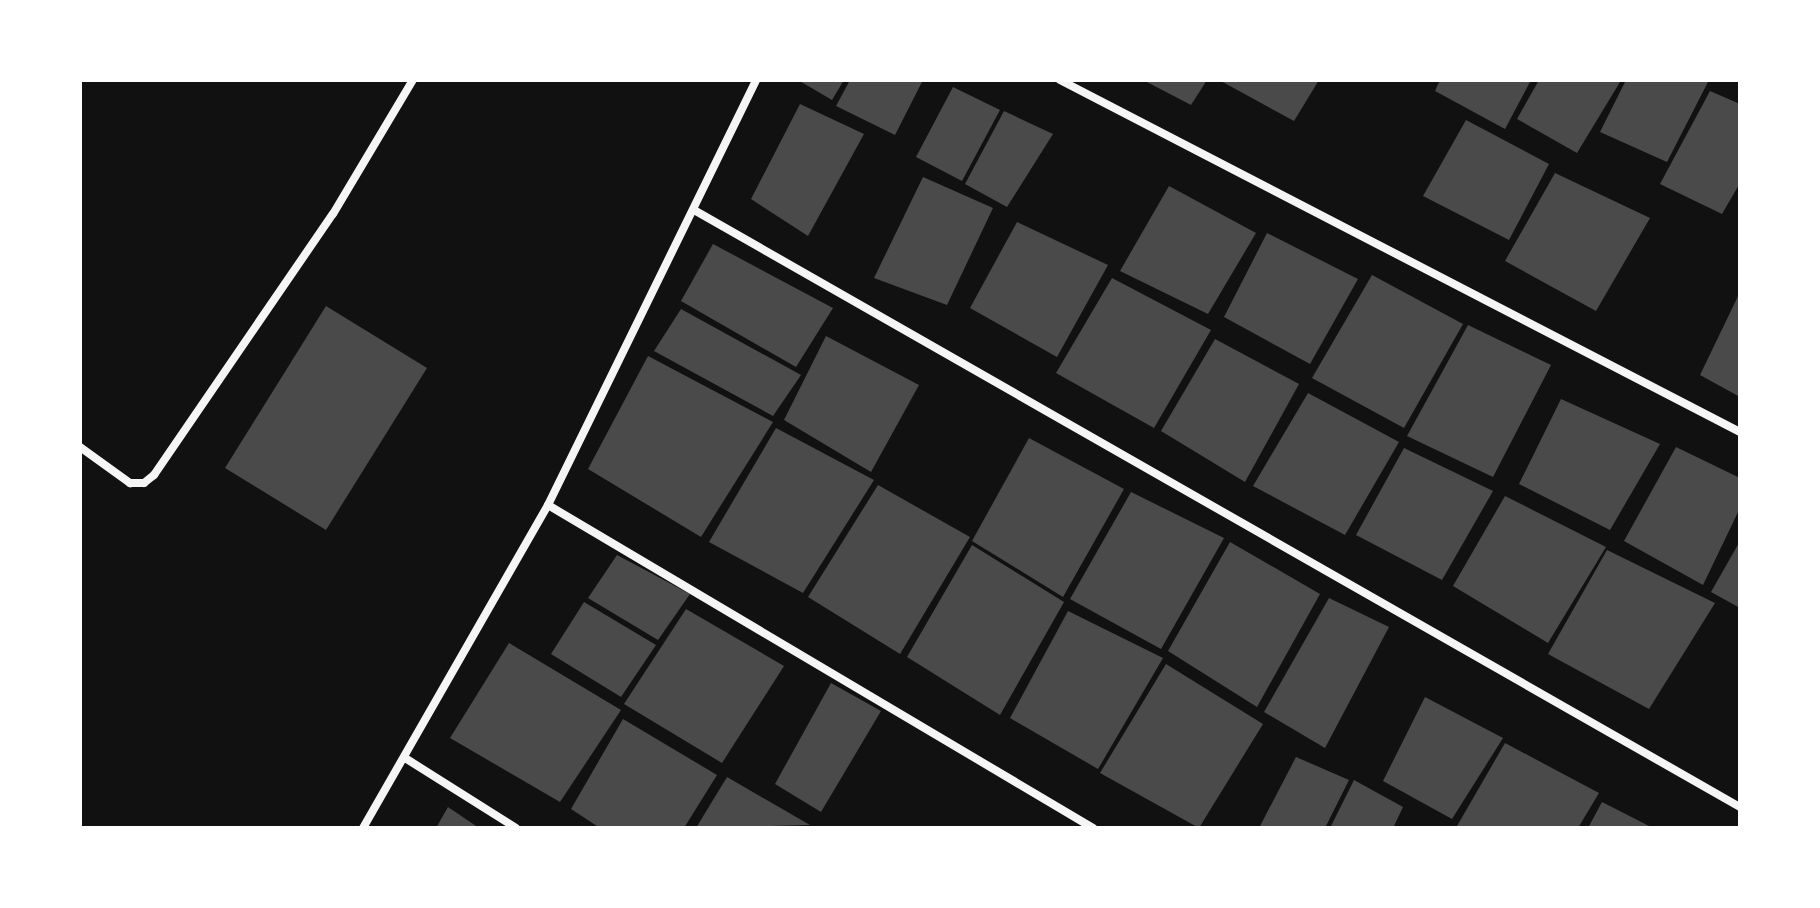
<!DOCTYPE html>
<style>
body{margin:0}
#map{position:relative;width:1820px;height:908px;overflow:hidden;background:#111;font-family:"Fira Sans",sans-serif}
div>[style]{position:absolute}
.building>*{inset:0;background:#4a4a4a}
.minor>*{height:8px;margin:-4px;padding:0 4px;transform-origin:4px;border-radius:4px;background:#f5f5f5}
span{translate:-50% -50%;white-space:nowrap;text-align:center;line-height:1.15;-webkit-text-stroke:6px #fff;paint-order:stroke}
.frame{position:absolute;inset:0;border:82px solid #fff;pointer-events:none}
</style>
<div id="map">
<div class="building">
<i style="clip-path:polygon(798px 80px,844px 80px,832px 100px)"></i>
<i style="clip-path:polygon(850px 80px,923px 80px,895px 135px,836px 106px)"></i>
<i style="clip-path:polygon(1143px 80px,1207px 80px,1191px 105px)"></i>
<i style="clip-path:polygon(1219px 80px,1319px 80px,1294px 121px)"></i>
<i style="clip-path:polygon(1440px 80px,1531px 80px,1505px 129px,1435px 91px)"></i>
<i style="clip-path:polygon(1539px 80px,1620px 82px,1577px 153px,1517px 119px)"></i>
<i style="clip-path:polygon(1626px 80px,1709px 80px,1667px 162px,1600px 132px)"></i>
<i style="clip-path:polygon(953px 87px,1000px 110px,962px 181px,916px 157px)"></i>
<i style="clip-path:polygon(1710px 91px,1740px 104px,1740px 183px,1722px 214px,1660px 184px)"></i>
<i style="clip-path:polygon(800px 104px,864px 134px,808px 236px,751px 199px)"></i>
<i style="clip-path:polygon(1004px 111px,1053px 134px,1007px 207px,965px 184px)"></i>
<i style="clip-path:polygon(1466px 120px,1549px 164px,1509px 240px,1423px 196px)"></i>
<i style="clip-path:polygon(1555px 173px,1650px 218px,1596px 311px,1505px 261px)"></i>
<i style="clip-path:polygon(923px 177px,993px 208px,947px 305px,874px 278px)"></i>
<i style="clip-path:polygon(1169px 186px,1256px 233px,1208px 314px,1120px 271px)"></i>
<i style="clip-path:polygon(1017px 222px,1108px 265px,1057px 357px,970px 308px)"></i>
<i style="clip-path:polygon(1267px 233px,1358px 279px,1310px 364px,1224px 317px)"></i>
<i style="clip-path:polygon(713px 244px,833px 308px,796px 367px,681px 301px)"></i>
<i style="clip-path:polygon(1372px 275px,1463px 324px,1404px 428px,1312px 378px)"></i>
<i style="clip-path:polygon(1112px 278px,1211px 330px,1154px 428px,1056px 373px)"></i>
<i style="clip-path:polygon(1740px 292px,1740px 397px,1700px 375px)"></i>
<i style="clip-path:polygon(326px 306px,427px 368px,326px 530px,225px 468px)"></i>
<i style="clip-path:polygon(681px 309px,801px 375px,773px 416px,654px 351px)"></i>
<i style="clip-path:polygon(1468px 325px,1551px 365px,1493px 477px,1407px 436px)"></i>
<i style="clip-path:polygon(826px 336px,919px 385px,871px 472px,784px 420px)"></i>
<i style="clip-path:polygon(1215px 339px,1299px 384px,1245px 482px,1161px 431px)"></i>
<i style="clip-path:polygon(648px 356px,773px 422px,701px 537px,588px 469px)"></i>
<i style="clip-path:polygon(1308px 393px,1399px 442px,1345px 535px,1253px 486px)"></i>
<i style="clip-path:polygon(1561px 399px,1660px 444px,1610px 530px,1519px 484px)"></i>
<i style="clip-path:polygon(776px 428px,874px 480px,803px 593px,709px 542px)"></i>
<i style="clip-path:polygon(1029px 438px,1124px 489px,1063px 597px,972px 541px)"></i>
<i style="clip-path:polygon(1676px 447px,1740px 478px,1740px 508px,1703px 585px,1624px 541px)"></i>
<i style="clip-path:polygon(1404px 448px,1493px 491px,1442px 580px,1356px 535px)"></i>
<i style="clip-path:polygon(878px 485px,970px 537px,900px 654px,808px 597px)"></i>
<i style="clip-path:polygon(1131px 492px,1224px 538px,1161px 649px,1070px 599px)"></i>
<i style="clip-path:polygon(1505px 496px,1606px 547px,1548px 643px,1453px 586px)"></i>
<i style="clip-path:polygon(1740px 541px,1740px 608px,1711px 592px)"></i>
<i style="clip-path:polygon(1230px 542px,1320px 594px,1257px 707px,1168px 651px)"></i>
<i style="clip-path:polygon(972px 545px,1064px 602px,1000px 715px,907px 657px)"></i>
<i style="clip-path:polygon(1607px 550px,1715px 603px,1649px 709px,1548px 654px)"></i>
<i style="clip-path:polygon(617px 555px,690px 594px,658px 640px,588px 598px)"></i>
<i style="clip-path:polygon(1329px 598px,1389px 627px,1325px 748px,1264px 712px)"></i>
<i style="clip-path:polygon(584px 602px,656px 645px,621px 697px,551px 654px)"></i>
<i style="clip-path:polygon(686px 609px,784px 666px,722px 763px,624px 704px)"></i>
<i style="clip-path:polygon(1068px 611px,1163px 658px,1098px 769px,1010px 718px)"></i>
<i style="clip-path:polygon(509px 643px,621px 710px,560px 802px,450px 738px)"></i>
<i style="clip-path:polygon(1166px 664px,1263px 724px,1199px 828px,1100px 773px)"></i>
<i style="clip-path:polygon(831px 683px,881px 711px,821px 812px,775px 784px)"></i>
<i style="clip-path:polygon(1425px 697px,1503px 738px,1452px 819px,1383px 781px)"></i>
<i style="clip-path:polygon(623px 719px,717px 775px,684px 828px,600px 828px,571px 809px)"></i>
<i style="clip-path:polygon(1505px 743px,1599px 793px,1578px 828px,1457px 826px)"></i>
<i style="clip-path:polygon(1296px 757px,1349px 780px,1325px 828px,1259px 828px)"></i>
<i style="clip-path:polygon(727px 777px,810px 825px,696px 828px)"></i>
<i style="clip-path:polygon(1354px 780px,1403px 807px,1393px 828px,1330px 828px)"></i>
<i style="clip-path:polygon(1602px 802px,1653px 828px,1588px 828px)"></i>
<i style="clip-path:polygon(448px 807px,479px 828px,436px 828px)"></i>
</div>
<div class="minor">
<i style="left:1060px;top:80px;width:766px;rotate:27.37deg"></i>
<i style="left:694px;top:210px;width:1204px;rotate:29.72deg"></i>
<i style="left:80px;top:447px;width:62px;rotate:35.8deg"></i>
<i style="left:130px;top:483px;width:14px"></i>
<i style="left:144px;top:483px;width:13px;rotate:-39deg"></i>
<i style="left:154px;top:475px;width:316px;rotate:-55.6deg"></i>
<i style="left:333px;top:214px;width:156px;rotate:-59.2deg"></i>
<i style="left:548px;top:505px;width:634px;rotate:30.65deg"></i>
<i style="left:405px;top:758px;width:131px;rotate:32.2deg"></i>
<i style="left:363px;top:828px;width:372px;rotate:-60.2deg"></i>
<i style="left:548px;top:505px;width:473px;rotate:-63.9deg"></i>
</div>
<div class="frame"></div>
</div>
